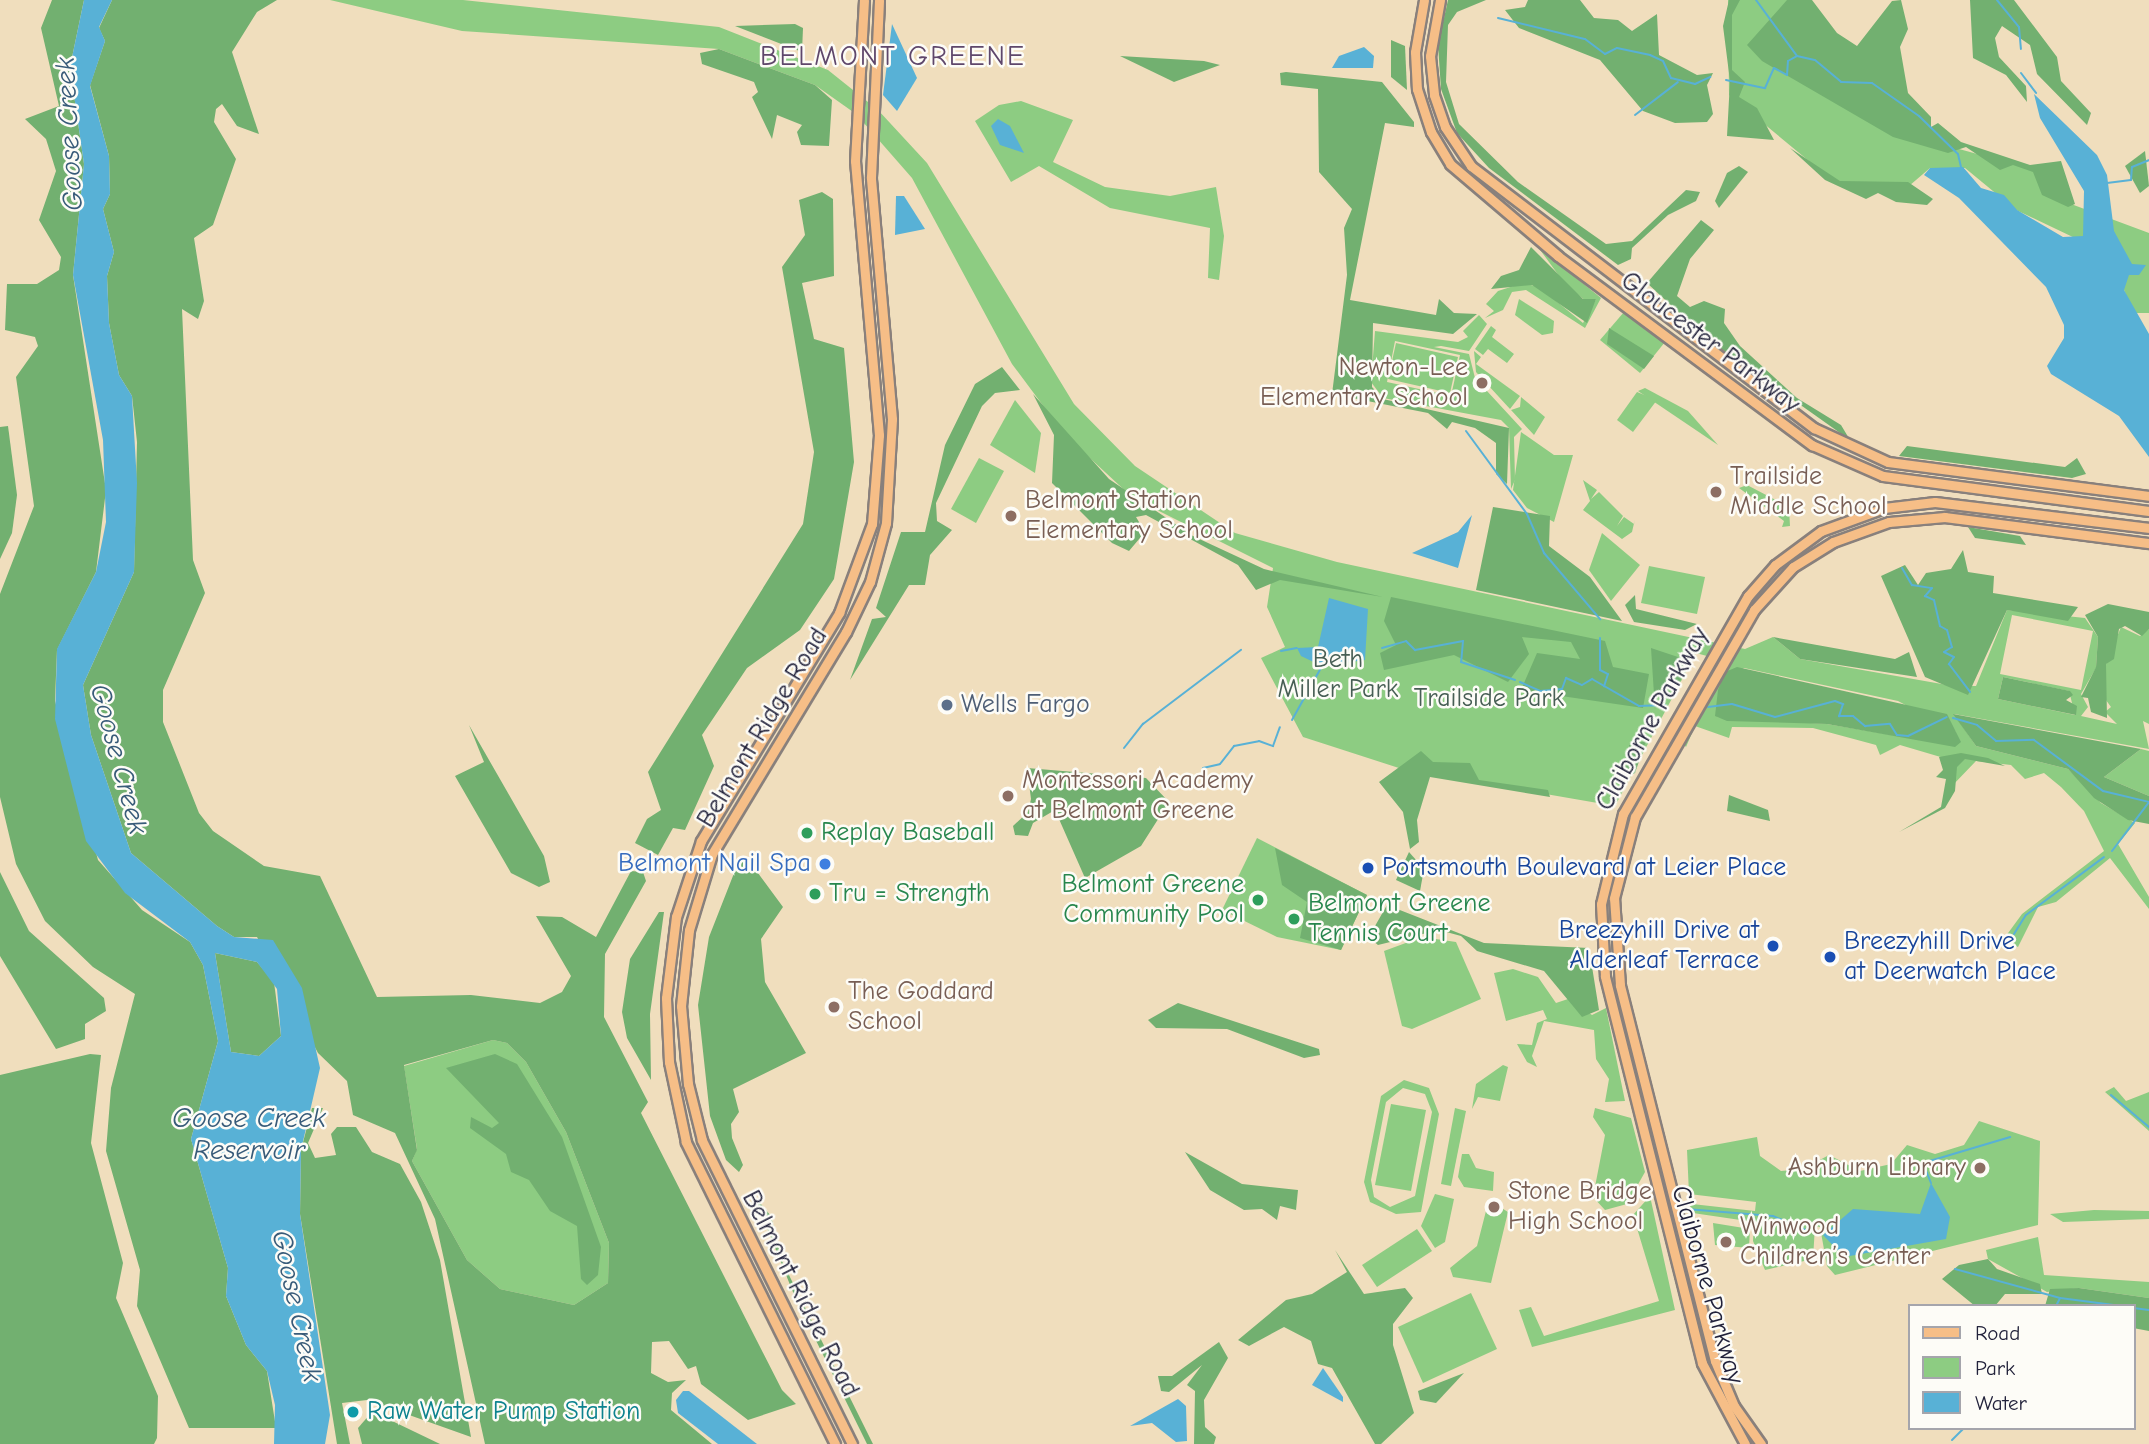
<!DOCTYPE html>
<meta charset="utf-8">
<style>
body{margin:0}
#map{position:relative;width:2149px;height:1444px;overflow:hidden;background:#f0debd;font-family:"Comic Neue",sans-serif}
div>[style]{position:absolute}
.green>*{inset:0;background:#8dcc82}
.forest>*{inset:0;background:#72b070}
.water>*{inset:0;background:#58b1d6}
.stream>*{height:2px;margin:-1px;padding:0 1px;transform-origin:1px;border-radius:1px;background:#58b1d6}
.roads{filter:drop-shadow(2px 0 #89807c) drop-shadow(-2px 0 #89807c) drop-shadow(0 2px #89807c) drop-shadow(0 -2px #89807c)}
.major>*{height:9px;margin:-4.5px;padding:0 4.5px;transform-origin:4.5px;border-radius:4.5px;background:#f6be87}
.dots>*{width:19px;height:19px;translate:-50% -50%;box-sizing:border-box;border:4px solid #fdfcf7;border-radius:50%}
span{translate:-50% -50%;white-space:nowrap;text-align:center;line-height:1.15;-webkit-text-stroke:5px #fdfcf7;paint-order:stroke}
.street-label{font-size:26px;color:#22223b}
.education-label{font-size:26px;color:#785e54}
.right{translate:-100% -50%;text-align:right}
.left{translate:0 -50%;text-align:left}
.park-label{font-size:26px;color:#475e54}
.service-label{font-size:26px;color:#4e5e75}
.leisure-label{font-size:26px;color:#27864d}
.shop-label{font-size:26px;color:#366cbe}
.transit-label{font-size:26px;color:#164399}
.culture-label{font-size:26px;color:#0d838f}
.neighbourhood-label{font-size:28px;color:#5f476b;letter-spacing:2px}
.water-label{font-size:28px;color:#385b79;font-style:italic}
.legend{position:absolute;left:1908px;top:1304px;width:228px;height:126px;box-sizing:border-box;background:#fdfcf7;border:2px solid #a5a5ac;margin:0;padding:9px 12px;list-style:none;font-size:21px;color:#22223b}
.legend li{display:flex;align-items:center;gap:14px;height:35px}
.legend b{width:35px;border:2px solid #a5a5ac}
</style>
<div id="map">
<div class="green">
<i style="clip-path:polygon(evenodd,330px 0,463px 0,719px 27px,828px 70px,878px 110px,927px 163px,1074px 404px,1135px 466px,1235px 533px,1337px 562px,1745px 649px,1773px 637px,1800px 659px,1953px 686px,1976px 686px,2007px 610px,2085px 618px,2098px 637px,2096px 668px,2081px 694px,2088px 707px,2081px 716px,2117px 724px,2105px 712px,2111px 707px,2103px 696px,2106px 664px,2121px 627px,2140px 636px,2149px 629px,2149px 724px,2143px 721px,2149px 749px,1954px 714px,1976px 746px,2068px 769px,2101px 803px,2135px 823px,2118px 844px,2149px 897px,2149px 909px,2110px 858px,2056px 902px,2038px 907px,2018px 947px,2003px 940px,2022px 914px,2104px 851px,2084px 811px,2061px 787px,2044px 773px,2025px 779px,2011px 765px,1976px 761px,1951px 787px,1944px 758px,1900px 745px,1880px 755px,1876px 745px,1813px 728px,1732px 727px,1729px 738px,1695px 726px,1686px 747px,1682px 742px,1725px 661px,1696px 653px,1615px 806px,1402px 769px,1303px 737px,1261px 658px,1285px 647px,1267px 607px,1273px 568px,1133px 498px,1065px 435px,1012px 364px,912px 178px,856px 114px,815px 85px,719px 49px,462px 31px,330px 0,2012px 615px,2093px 631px,2081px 690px,2000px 674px,2012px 615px,330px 0,1744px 668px,1898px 701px,1956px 732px,1945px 744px,1827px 724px,1717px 717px,1723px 681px,1744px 668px,330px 0,2003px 677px,2069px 691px,2075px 715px,1998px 699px,2003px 677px)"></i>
<i style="clip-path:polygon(1728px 0,1801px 0,1908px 135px,2032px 169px,2071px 204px,2149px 233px,2149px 313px,2134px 313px,2124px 290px,2077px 239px,2016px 210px,1965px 168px,1930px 168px,1902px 192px,1838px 185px,1729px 95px)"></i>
<i style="clip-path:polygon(1021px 101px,1073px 120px,1053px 162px,1105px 187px,1170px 196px,1216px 187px,1224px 236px,1219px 280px,1208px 278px,1210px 228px,1110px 208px,1039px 166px,1011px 182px,975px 121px,999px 105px)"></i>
<i style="clip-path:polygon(1538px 247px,1601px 298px,1585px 328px,1526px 290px,1512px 292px,1503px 310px,1485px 318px,1494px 311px,1486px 304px,1498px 291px,1523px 283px,1539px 287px,1583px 323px,1596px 299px,1587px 302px,1565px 284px)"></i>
<i style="clip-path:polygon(1519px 299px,1554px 321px,1553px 333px,1542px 335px,1515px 315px)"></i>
<i style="clip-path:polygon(1624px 312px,1665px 342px,1640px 373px,1600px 340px)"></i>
<i style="clip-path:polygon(evenodd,1479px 315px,1487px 324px,1469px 351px,1441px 346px,1434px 347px,1469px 354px,1475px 378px,1522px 429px,1514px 437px,1515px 480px,1511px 489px,1509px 428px,1501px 420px,1383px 398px,1371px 382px,1375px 331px,1458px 342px,1468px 337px,1463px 331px,1479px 315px,1395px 341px,1460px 355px,1451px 396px,1387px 382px,1395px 341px)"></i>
<i style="clip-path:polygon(1491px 326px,1496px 330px,1492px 337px,1514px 354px,1507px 363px,1488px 349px,1483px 355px,1475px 349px)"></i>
<i style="clip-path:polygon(1396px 343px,1458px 357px,1450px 393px,1388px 379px)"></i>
<i style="clip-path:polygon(1474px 351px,1481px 357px,1476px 364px,1520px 396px,1510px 409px,1476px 372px)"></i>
<i style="clip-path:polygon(1645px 388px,1688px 411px,1718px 445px,1638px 391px)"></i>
<i style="clip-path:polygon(1637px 392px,1657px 400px,1633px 432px,1617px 420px)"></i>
<i style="clip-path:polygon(1521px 397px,1545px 417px,1534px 435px,1511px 410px,1520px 407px)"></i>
<i style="clip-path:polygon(1015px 400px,1041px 433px,1035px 473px,990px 445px)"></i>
<i style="clip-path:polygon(1521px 432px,1554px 455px,1573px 455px,1554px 522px,1527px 508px,1513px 490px)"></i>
<i style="clip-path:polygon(979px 458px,1004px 471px,976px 523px,951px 509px)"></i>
<i style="clip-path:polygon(1583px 480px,1597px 490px,1591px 499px,1599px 492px,1623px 516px,1617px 526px,1624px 517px,1634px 524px,1635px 519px,1632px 532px,1622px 539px,1583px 510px,1590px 501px)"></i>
<i style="clip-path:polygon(1747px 485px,1789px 507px,1790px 526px,1782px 527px,1784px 521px,1739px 488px)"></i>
<i style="clip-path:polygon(1602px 533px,1640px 565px,1611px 601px,1589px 570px)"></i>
<i style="clip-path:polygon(1649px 566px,1705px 577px,1697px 614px,1641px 603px)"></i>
<i style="clip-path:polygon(2141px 749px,2149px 751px,2149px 796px,2104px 777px)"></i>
<i style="clip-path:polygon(1257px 838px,1367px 895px,1341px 950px,1277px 937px,1222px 910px)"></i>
<i style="clip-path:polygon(1422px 937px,1456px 942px,1481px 999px,1412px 1029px,1402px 1026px,1384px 951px)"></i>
<i style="clip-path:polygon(1513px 969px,1538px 977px,1556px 1003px,1568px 999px,1592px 1015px,1606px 1008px,1625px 1101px,1605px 1102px,1609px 1079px,1596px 1059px,1594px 1030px,1544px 1021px,1532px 1056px,1537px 1067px,1527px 1062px,1517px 1044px,1532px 1045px,1537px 1023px,1547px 1019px,1543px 1010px,1506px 1021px,1494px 973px)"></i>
<i style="clip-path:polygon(493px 1040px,507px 1043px,526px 1062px,566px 1132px,609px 1243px,608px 1283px,574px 1305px,500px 1289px,467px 1260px,412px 1161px,417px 1149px,404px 1066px)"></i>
<i style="clip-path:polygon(1503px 1065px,1508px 1067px,1500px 1101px,1478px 1097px,1472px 1109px,1476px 1084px)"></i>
<i style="clip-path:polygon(evenodd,1404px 1080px,1429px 1088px,1439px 1114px,1421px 1212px,1396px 1214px,1370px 1202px,1364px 1182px,1381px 1096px,1404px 1080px,1403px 1088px,1425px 1094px,1432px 1112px,1415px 1196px,1390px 1207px,1374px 1197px,1371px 1180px,1386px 1102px,1403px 1088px)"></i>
<i style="clip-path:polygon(2114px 1087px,2126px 1101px,2149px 1092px,2149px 1131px,2105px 1092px)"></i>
<i style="clip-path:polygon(1391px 1104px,1426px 1110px,1411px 1191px,1375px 1185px)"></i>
<i style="clip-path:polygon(1455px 1108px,1466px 1111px,1451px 1186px,1441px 1184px)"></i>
<i style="clip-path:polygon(1595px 1108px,1631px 1118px,1645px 1172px,1627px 1204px,1605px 1210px,1593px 1197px,1605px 1135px,1593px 1117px)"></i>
<i style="clip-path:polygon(1979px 1121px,2040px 1141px,2038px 1225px,1835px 1275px,1827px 1266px,1820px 1227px,1815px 1226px,1813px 1259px,1765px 1270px,1753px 1241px,1754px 1222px,1686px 1212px,1692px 1204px,1755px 1211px,1756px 1202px,1689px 1194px,1687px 1150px,1757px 1137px,1760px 1156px,1781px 1171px,1803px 1169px,1829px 1155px,1860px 1171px,1891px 1164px,1907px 1145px,1935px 1154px,1964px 1145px)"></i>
<i style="clip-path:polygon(1462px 1154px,1469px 1154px,1476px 1168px,1494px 1172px,1493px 1191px,1464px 1187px,1458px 1177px)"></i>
<i style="clip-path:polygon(1435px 1194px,1454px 1199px,1445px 1242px,1435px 1248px,1421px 1226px)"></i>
<i style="clip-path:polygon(1650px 1196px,1675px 1310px,1532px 1347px,1519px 1310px,1531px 1307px,1544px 1336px,1659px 1301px,1633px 1215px)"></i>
<i style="clip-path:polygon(1495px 1204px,1508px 1212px,1491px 1283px,1453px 1277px,1450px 1268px,1477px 1246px,1486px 1211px)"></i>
<i style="clip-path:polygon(2094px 1210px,2149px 1211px,2149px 1219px,2063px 1222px,2050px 1214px)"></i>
<i style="clip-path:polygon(1713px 1223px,1750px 1229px,1749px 1248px,1715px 1245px)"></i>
<i style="clip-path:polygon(1417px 1229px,1432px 1251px,1377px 1287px,1362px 1265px)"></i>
<i style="clip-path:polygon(2038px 1237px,2044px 1275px,2149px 1282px,2149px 1298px,2079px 1288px,2047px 1292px,1988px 1259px,1986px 1250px)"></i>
<i style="clip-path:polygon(1471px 1293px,1497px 1349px,1423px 1383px,1398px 1327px)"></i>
</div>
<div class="forest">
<i style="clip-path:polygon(52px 0,84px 0,70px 67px,84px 164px,73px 275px,106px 490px,96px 572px,57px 650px,55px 701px,98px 860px,142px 910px,190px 942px,203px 965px,218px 1041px,191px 1139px,228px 1268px,226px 1296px,246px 1345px,267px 1371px,276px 1428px,189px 1428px,137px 1306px,140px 1270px,106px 1151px,111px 1088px,135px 994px,93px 967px,45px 921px,16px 864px,0 797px,0 594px,34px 506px,16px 377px,38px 346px,35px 337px,5px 330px,7px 284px,37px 284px,59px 270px,61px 257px,39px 220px,56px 171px,46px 139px,25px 119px,59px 106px,41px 28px)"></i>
<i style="clip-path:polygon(evenodd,112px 0,277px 0,257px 12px,232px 52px,259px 134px,237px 126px,222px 104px,216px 109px,214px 122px,236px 159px,213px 225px,194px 238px,204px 301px,198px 319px,182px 309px,193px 560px,205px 593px,163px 690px,163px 722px,199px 813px,213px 831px,264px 866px,320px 876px,377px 997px,471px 995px,540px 1003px,562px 992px,571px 976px,536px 916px,562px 917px,596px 937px,631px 871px,643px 872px,646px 881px,605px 954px,604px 1017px,648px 1102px,641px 1113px,782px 1390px,796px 1404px,748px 1420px,701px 1384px,696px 1366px,688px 1369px,669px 1341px,652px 1342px,651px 1373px,668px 1382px,686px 1380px,672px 1393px,671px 1410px,712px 1444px,485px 1444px,435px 1219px,395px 1133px,353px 1115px,347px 1081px,318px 1053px,257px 937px,234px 937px,217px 926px,131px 853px,91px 735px,83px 685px,134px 572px,137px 442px,132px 396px,119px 375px,109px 323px,107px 276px,114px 252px,103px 209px,110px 194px,109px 156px,90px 85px,105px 41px,99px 28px,112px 0,493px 1040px,507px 1043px,526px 1062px,566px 1132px,609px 1243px,608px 1283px,574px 1305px,500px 1289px,467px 1260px,412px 1161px,417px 1150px,404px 1065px,493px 1040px)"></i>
<i style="clip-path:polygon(1448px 0,1486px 0,1457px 12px,1448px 25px,1446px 82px,1459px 124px,1518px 182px,1606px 244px,1632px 241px,1686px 190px,1700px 192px,1696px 201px,1668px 215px,1632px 248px,1631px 259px,1618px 265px,1489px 168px,1457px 133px,1441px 89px,1438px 45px)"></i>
<i style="clip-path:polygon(1528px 0,1580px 0,1594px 18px,1618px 20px,1632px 31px,1657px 14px,1659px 55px,1697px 75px,1713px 73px,1707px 85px,1713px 114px,1707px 122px,1675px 123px,1643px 111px,1600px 60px,1519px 28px,1505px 10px,1525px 7px)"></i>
<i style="clip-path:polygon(1729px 0,1740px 0,1732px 15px,1732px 70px,1745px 82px,1739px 97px,1757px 108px,1774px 140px,1727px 136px,1730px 81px,1723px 26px)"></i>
<i style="clip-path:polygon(1787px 0,1812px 0,1837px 33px,1857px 46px,1892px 1px,1901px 0,1908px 29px,1900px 47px,1908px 93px,1931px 117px,1931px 127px,1938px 123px,1961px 142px,2030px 165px,2061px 161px,2075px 204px,2068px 207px,2042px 195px,2033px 172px,2013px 165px,2000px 170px,1966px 147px,1948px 153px,1893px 137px,1762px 61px,1747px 45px)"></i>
<i style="clip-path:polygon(1970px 0,2014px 0,2057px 57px,2061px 81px,2091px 113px,2087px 125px,2037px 74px,2030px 45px,2002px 26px,1995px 38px,1999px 57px,2026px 86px,2027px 102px,2006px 75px,1973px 58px)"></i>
<i style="clip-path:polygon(795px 24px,803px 28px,802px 52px,735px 26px)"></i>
<i style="clip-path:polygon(1391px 40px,1405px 46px,1407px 90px,1391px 77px)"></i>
<i style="clip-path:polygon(719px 49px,815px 85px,832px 100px,829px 146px,801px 145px,797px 132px,802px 125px,777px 115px,772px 139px,752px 97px,758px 92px,754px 82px,702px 64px,700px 53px)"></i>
<i style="clip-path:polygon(1120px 56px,1204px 61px,1220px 65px,1174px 82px)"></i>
<i style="clip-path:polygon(1286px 72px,1382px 82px,1414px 122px,1414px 127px,1385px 123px,1350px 300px,1436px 315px,1439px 299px,1454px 313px,1477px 314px,1453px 334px,1373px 323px,1372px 387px,1383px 399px,1509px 428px,1507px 484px,1496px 474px,1496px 443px,1475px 428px,1452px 422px,1447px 429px,1428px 413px,1332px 394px,1347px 275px,1344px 228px,1352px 209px,1319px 172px,1318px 89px,1281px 85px,1280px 73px)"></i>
<i style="clip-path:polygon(1790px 148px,1840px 181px,1908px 182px,1933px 199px,1927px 205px,1896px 202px,1878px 193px,1866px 199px,1825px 180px)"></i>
<i style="clip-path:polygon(2145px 151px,2149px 186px,2140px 193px,2125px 166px)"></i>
<i style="clip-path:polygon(1739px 166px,1748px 172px,1719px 208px,1715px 201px,1727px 173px)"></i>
<i style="clip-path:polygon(822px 192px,833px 199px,834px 276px,802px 283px,814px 339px,844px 348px,854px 462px,834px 579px,800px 630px,747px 668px,702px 735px,714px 766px,685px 830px,673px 828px,658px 855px,635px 843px,647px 819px,661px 810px,648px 772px,803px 524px,814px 452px,782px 267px,805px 235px,799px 200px)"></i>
<i style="clip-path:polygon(1701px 220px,1714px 230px,1690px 259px,1677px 296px,1690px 307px,1704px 301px,1725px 309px,1724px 323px,1740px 346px,1797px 398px,1841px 425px,1850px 440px,1706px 338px,1647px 283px)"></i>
<i style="clip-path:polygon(1531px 247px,1583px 299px,1596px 299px,1587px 323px,1532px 285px,1491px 289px,1501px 276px,1519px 270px)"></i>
<i style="clip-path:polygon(1609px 328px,1654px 356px,1644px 369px,1607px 344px)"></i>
<i style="clip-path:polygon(1002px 367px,1020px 390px,995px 393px,982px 406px,936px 503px,937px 521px,952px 530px,930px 555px,925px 585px,909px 585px,850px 680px,872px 619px,886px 617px,876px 608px,901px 532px,925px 532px,945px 445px,975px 384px)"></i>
<i style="clip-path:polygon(1033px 394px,1109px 479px,1193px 536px,1264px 569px,1383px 597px,1280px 580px,1256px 590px,1238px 565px,1146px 515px,1136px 517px,1145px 532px,1129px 551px,1112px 543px,1052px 483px,1054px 435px)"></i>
<i style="clip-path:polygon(8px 426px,17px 495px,12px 533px,0 559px,0 427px)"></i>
<i style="clip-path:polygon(1907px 446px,2065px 467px,2077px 458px,2086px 474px,2072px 478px,1899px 456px)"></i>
<i style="clip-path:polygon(1493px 507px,1550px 516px,1549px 546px,1590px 577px,1622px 621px,1476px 590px)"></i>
<i style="clip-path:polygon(1968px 527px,2020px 536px,2026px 545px,1975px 538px)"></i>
<i style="clip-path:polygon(1963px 550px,1968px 572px,1994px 576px,1993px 593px,2078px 607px,2068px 621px,2007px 610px,1968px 695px,1925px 677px,1881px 576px,1905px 565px,1918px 585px,1926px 573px,1951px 569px)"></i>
<i style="clip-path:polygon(1635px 595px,1636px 609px,1697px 624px,1685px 630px,1634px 622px,1625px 605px)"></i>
<i style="clip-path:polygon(1391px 597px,1605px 641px,1613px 667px,1649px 674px,1643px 708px,1521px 690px,1537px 653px,1580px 659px,1571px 642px,1522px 637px,1529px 654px,1508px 682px,1454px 655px,1384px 670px,1380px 653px,1396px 645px,1384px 621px)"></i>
<i style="clip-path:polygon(2108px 604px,2149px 612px,2149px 629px,2142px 636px,2125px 626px,2119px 629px,2114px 659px,2106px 664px,2107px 718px,2091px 712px,2088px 698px,2081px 697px,2096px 667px,2098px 637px,2085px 615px)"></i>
<i style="clip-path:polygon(1773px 637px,1895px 659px,1909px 652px,1917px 677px,1800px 659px)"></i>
<i style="clip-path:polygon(1651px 648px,1690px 661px,1680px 681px,1657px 694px,1655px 710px)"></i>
<i style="clip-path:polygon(1737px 667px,1947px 714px,1961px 742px,1955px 747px,1827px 724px,1727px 721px,1715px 716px,1718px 690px,1725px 672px)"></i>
<i style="clip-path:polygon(2003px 677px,2070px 691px,2073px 695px,2066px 700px,2077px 706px,2076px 715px,1998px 699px)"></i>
<i style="clip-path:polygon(1953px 714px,2141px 749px,2104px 777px,2149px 796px,2149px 824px,2128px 820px,2094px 798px,2068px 769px,1976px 746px)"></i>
<i style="clip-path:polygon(469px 725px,544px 856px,550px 882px,539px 887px,511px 873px,455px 776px,484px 762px)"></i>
<i style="clip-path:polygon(1646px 741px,1635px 773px,1622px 780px,1619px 767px,1628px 765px,1629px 745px)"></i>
<i style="clip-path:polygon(1421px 751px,1433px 762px,1470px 763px,1479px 780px,1548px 790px,1550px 797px,1430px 777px,1417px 820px,1419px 842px,1410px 849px,1403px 812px,1379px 782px)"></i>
<i style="clip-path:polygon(1961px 753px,1988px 758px,2005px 766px,1965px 759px,1957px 767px,1955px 791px,1945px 808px,1899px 832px,1941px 807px,1946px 779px,1936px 777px,1943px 770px,1939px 757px)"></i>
<i style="clip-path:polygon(1027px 768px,1146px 778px,1169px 802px,1141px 846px,1085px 878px,1055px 810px,1033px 823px,1028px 836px,1015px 835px,1013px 826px,1028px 812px,1031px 799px)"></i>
<i style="clip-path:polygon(1729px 795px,1768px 810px,1770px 821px,1727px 811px)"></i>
<i style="clip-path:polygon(1275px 848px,1367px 895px,1341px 950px,1300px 938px,1307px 902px,1282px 885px)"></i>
<i style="clip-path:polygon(1409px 852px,1424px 869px,1420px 891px,1396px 880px)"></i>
<i style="clip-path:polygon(740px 858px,747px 858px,783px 907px,761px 939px,765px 982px,806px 1053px,733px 1089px,739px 1112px,731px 1124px,732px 1138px,743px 1165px,739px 1172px,726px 1160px,710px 1116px,698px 1005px,709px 937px)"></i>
<i style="clip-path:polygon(0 872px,29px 931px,104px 998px,106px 1011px,85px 1024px,85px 1039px,56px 1049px,0 956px)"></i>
<i style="clip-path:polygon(1387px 905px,1484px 943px,1589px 948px,1599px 1010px,1582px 1017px,1544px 971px,1477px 951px,1461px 936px,1439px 930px,1378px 945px,1372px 940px,1375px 926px)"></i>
<i style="clip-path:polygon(659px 912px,664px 912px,650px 1014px,651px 1080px,627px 1038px,622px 1012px,630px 959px)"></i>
<i style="clip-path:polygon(215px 953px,257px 962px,274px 982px,281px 1036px,259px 1056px,231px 1052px)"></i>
<i style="clip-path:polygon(1178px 1003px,1319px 1049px,1320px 1055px,1304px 1058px,1227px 1029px,1156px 1028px,1148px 1020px)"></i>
<i style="clip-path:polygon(90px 1054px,101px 1055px,91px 1143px,123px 1263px,116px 1298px,158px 1396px,157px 1438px,154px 1444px,0 1444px,0 1075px)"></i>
<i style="clip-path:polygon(495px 1054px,517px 1064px,562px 1137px,601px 1247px,598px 1275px,587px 1285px,581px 1279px,577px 1226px,550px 1211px,529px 1180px,511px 1172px,506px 1154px,470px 1128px,471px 1117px,492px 1128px,499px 1123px,446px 1068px)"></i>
<i style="clip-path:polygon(312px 1108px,323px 1108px,308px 1143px,315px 1158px,336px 1155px,331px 1134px,337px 1127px,356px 1127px,372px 1152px,400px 1164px,421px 1202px,440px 1260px,471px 1437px,367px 1400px,342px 1403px,350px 1444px,337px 1444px,300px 1214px,301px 1150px)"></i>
<i style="clip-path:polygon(1185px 1152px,1242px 1184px,1298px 1190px,1296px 1210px,1280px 1206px,1277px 1220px,1262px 1209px,1244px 1210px,1210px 1190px)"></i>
<i style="clip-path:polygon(754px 1196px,771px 1216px,782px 1261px,873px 1444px,867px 1444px,797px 1302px)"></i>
<i style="clip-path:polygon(1335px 1250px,1364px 1294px,1405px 1288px,1413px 1298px,1393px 1324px,1393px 1345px,1414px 1413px,1381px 1444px,1375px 1444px,1332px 1368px,1318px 1364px,1311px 1341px,1284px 1327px,1249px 1346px,1238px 1340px,1286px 1300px,1312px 1294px,1347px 1272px)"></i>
<i style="clip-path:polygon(1988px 1259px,1997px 1269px,2040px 1284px,2042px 1294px,2005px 1294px,1995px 1306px,1975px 1306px,1942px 1279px,1959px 1265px)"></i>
<i style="clip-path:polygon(2079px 1288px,2149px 1298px,2149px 1331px,2133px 1328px,2133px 1306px,2045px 1306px,2050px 1289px)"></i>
<i style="clip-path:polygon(1219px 1342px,1228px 1358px,1204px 1400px,1205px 1427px,1216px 1437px,1214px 1444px,1194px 1444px,1195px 1391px,1187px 1385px,1202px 1365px,1169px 1392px,1161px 1391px,1158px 1376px,1172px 1376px)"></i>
<i style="clip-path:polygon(1464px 1373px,1436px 1403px,1420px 1400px,1418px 1391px)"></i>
<i style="clip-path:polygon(371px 1413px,388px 1419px,440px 1444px,362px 1444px,358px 1428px)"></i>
</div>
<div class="water">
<i style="clip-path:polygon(evenodd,84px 0,112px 0,99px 27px,105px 41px,90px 86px,109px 156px,110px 194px,103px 209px,114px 252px,107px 276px,109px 323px,119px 375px,132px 396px,137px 483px,134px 572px,83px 685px,91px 735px,131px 853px,217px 926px,234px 937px,273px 940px,302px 988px,320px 1068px,301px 1150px,300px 1214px,330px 1415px,325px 1444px,274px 1444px,275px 1405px,267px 1371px,246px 1345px,226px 1296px,228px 1268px,191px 1139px,218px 1041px,203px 965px,190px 942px,125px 893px,86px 841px,55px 719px,57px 649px,96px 572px,106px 522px,103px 440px,73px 275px,84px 164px,70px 67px,84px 0,215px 953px,257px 962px,277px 989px,281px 1036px,259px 1056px,231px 1052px,215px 953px)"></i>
<i style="clip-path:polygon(892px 24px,917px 78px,897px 111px,883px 95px)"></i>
<i style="clip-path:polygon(1364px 47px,1374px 56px,1373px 68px,1332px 68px,1339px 56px)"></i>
<i style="clip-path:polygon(2034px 94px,2097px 155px,2107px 175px,2114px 231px,2132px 264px,2146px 265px,2139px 275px,2129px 275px,2124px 290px,2149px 334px,2149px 457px,2119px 416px,2051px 374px,2047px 366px,2064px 338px,2064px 325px,2046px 287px,1959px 198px,1924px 175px,1930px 168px,1963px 167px,1981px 188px,2004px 195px,2017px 210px,2063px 237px,2083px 236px,2084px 191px,2040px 118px)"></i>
<i style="clip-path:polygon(998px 119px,1010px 126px,1024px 153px,1000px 145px,991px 126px)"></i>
<i style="clip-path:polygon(896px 196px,904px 196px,925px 229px,895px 235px)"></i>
<i style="clip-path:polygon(1472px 515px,1458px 568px,1412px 553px,1458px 532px)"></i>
<i style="clip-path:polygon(1329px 598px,1368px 609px,1365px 660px,1322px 666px,1301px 656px,1297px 648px,1318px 647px)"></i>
<i style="clip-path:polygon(1931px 1183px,1950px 1217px,1946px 1239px,1844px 1257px,1823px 1235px,1853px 1209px,1920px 1214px)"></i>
<i style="clip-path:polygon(1323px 1368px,1343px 1397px,1343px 1402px,1312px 1385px)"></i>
<i style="clip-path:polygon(683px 1391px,689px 1391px,757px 1444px,718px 1444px,678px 1413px,676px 1400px)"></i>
<i style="clip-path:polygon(1178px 1399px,1186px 1406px,1187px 1441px,1176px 1442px,1152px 1423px,1130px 1426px)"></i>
</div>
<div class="stream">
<i style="left:1756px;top:0;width:69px;rotate:53.8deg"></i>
<i style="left:1797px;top:56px;width:18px;rotate:13deg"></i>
<i style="left:1815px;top:60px;width:34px;rotate:40deg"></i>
<i style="left:1841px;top:82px;width:31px;rotate:2deg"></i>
<i style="left:1872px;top:83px;width:57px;rotate:35.1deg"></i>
<i style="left:1919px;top:116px;width:54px;rotate:44.3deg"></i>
<i style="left:1958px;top:154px;width:13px;rotate:77deg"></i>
<i style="left:1997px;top:0;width:35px;rotate:51deg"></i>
<i style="left:2019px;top:27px;width:22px;rotate:85deg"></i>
<i style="left:1498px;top:18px;width:89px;rotate:13.6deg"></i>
<i style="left:1585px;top:39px;width:25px;rotate:37deg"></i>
<i style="left:1605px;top:54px;width:13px;rotate:-27deg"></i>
<i style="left:1617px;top:48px;width:34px;rotate:12deg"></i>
<i style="left:1650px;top:55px;width:14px;rotate:25deg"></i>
<i style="left:1663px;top:61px;width:19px;rotate:65deg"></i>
<i style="left:1671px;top:78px;width:25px;rotate:14deg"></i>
<i style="left:1695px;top:84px;width:17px;rotate:-25deg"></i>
<i style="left:2021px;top:73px;width:25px;rotate:53deg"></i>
<i style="left:1726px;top:80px;width:40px;rotate:12deg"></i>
<i style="left:1765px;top:88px;width:22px;rotate:-66deg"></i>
<i style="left:1774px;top:68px;width:15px;rotate:28deg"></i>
<i style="left:1787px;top:75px;width:14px;rotate:-86deg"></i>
<i style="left:1788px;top:61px;width:10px;rotate:-29deg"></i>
<i style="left:1635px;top:115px;width:54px;rotate:-37.5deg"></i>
<i style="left:2107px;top:183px;width:24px;rotate:-7deg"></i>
<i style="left:2131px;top:180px;width:13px;rotate:-86deg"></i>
<i style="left:2132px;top:167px;width:18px;rotate:-22deg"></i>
<i style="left:1466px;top:431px;width:103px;rotate:53.7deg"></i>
<i style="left:1527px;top:514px;width:43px;rotate:66.4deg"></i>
<i style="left:1544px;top:553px;width:87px;rotate:49.7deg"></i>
<i style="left:1902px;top:568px;width:20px;rotate:60deg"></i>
<i style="left:1912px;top:585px;width:20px;rotate:9deg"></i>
<i style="left:1932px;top:588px;width:11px;rotate:131deg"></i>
<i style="left:1925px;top:596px;width:10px;rotate:24deg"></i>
<i style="left:1934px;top:600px;width:27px;rotate:77deg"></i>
<i style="left:1940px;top:626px;width:8px;rotate:30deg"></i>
<i style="left:1947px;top:630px;width:18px;rotate:74deg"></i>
<i style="left:1952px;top:647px;width:9px;rotate:148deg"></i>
<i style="left:1944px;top:652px;width:11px;rotate:27deg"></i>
<i style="left:1954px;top:657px;width:9px;rotate:126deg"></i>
<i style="left:1949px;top:664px;width:35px;rotate:53deg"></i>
<i style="left:1600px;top:638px;width:32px;rotate:90deg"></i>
<i style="left:1600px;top:670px;width:9px;rotate:27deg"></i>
<i style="left:1608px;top:674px;width:13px;rotate:108deg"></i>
<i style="left:1382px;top:648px;width:25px;rotate:-16deg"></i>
<i style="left:1406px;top:641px;width:13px;rotate:45deg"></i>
<i style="left:1415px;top:650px;width:49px;rotate:-10.6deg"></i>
<i style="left:1463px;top:641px;width:21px;rotate:95deg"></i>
<i style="left:1461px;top:662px;width:57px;rotate:18.4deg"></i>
<i style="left:1281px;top:651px;width:16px;rotate:-11deg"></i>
<i style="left:1520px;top:682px;width:22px;rotate:24deg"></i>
<i style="left:1540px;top:691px;width:22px;rotate:-5deg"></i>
<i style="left:1562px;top:689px;width:12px;rotate:-70deg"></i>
<i style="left:1566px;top:678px;width:17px;rotate:24deg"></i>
<i style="left:1582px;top:685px;width:12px;rotate:-31deg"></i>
<i style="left:1592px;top:679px;width:54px;rotate:29.9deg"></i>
<i style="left:1639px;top:706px;width:26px;rotate:-2deg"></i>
<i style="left:1708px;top:707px;width:24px;rotate:-7deg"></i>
<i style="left:1732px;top:704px;width:45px;rotate:16.8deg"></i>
<i style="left:1775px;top:717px;width:62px;rotate:-14.9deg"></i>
<i style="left:1835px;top:701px;width:9px;rotate:21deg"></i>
<i style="left:1843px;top:704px;width:13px;rotate:108deg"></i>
<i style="left:1839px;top:716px;width:14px"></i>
<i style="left:1853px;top:716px;width:16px;rotate:40deg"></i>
<i style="left:1865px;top:726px;width:25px;rotate:-5deg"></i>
<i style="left:1890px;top:724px;width:13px;rotate:58deg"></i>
<i style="left:1897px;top:735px;width:11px;rotate:5deg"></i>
<i style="left:1908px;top:736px;width:43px;rotate:-26deg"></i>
<i style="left:1953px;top:718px;width:25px;rotate:16deg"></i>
<i style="left:1977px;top:725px;width:25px;rotate:40deg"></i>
<i style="left:1996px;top:741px;width:38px;rotate:-2deg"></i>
<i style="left:2034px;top:740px;width:86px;rotate:36.5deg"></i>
<i style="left:2103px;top:791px;width:47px;rotate:13.4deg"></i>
<i style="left:1292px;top:720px;width:62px;rotate:-60.9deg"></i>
<i style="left:1124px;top:748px;width:31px;rotate:-52deg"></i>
<i style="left:1143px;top:724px;width:123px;rotate:-37.1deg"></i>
<i style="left:1203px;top:768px;width:17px;rotate:-13deg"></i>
<i style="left:1220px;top:764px;width:23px;rotate:-52deg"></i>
<i style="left:1234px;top:746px;width:25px;rotate:-11deg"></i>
<i style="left:1259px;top:741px;width:15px;rotate:20deg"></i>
<i style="left:1273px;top:746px;width:20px;rotate:-70deg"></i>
<i style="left:2112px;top:851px;width:61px;rotate:-52.9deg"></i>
<i style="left:2014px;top:934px;width:22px;rotate:-58deg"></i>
<i style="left:2026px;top:915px;width:97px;rotate:-36.6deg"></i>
<i style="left:2111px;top:1095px;width:50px;rotate:40.1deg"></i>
<i style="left:1931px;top:1183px;width:22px;rotate:-112deg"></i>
<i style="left:1923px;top:1163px;width:91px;rotate:-16.6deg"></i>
<i style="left:1686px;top:1209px;width:87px;rotate:4.6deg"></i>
<i style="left:1773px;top:1216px;width:38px;rotate:23deg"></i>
<i style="left:1955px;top:1269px;width:109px;rotate:15.4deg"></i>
<i style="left:2060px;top:1298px;width:62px;rotate:7.5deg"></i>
<i style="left:2056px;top:1306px;width:9px;rotate:-63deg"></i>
<i style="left:2133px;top:1308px;width:16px;rotate:7deg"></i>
<i style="left:1952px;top:1440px;width:17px;rotate:-45deg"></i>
</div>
<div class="roads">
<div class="major">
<i style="left:1424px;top:0;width:53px;rotate:99.8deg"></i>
<i style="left:1415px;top:52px;width:37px;rotate:87deg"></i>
<i style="left:1417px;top:89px;width:45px;rotate:72deg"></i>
<i style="left:1431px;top:132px;width:37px;rotate:59deg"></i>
<i style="left:1450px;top:164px;width:142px;rotate:40.4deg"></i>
<i style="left:1558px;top:256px;width:317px;rotate:36.7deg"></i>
<i style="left:1812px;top:445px;width:77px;rotate:23.6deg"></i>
<i style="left:1883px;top:476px;width:268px;rotate:7.5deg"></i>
<i style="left:1440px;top:0;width:57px;rotate:100.1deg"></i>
<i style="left:1430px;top:56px;width:39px;rotate:84deg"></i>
<i style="left:1434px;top:95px;width:34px;rotate:71deg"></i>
<i style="left:1445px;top:127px;width:47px;rotate:56.3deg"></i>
<i style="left:1471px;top:166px;width:432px;rotate:37.4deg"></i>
<i style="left:1814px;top:428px;width:81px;rotate:24.7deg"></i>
<i style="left:1888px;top:462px;width:263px;rotate:7.4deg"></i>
<i style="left:835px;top:1444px;width:337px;rotate:-116.3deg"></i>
<i style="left:686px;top:1142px;width:82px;rotate:-102deg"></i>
<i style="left:669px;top:1062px;width:64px;rotate:-92.7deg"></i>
<i style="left:666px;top:998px;width:82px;rotate:-83deg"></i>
<i style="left:676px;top:917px;width:80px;rotate:-71.8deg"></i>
<i style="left:701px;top:841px;width:267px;rotate:-58.8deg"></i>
<i style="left:839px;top:613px;width:95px;rotate:-69.7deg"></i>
<i style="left:872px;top:524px;width:89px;rotate:-85.5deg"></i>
<i style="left:879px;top:435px;width:275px;rotate:-95deg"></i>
<i style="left:855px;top:161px;width:161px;rotate:-86.8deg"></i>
<i style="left:852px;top:1444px;width:339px;rotate:-116.3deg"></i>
<i style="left:702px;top:1140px;width:58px;rotate:-104deg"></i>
<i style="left:688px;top:1084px;width:78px;rotate:-95.1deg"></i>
<i style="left:681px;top:1006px;width:76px;rotate:-84deg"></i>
<i style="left:689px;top:930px;width:79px;rotate:-73.2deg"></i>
<i style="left:712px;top:854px;width:259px;rotate:-58.9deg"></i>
<i style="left:846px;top:632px;width:55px;rotate:-64.4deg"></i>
<i style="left:870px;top:582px;width:61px;rotate:-74.8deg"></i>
<i style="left:886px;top:523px;width:104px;rotate:-86.7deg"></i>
<i style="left:892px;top:419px;width:243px;rotate:-95deg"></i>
<i style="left:871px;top:177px;width:177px;rotate:-87.4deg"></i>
<i style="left:1745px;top:1444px;width:92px;rotate:-118deg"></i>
<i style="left:1702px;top:1363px;width:399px;rotate:-104.1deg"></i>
<i style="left:1605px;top:976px;width:72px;rotate:-93.2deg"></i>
<i style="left:1601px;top:904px;width:93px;rotate:-76.3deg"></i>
<i style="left:1623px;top:814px;width:251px;rotate:-60.2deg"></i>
<i style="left:1748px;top:596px;width:41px;rotate:-48.9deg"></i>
<i style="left:1775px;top:565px;width:57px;rotate:-36.5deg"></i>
<i style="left:1821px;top:531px;width:67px;rotate:-20.1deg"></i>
<i style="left:1884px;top:508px;width:51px;rotate:-6.7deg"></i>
<i style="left:1935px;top:502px;width:216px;rotate:6.9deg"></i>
<i style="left:1761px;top:1444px;width:47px;rotate:-125.4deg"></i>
<i style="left:1734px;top:1406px;width:49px;rotate:-112.9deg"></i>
<i style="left:1715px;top:1361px;width:388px;rotate:-104.2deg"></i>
<i style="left:1620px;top:985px;width:87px;rotate:-93.9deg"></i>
<i style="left:1614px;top:898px;width:84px;rotate:-75.5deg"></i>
<i style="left:1635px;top:817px;width:239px;rotate:-60.1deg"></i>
<i style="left:1754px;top:610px;width:58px;rotate:-47.8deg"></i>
<i style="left:1793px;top:567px;width:47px;rotate:-32deg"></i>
<i style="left:1833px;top:542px;width:59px;rotate:-19.7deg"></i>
<i style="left:1889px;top:522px;width:56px;rotate:-5.1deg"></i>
<i style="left:1945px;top:517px;width:206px;rotate:7.3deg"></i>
</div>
</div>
<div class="dots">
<i style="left:1482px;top:383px;background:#8d6e63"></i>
<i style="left:1716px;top:492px;background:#8d6e63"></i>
<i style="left:1011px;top:516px;background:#8d6e63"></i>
<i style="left:947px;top:705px;background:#5c6f8a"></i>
<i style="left:1008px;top:796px;background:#8d6e63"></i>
<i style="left:807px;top:833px;background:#2e9e5b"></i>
<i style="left:825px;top:864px;background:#3f7fe0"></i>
<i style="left:1368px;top:868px;background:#1a4fb4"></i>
<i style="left:815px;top:894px;background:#2e9e5b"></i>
<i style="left:1258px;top:900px;background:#2e9e5b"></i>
<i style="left:1294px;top:919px;background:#2e9e5b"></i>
<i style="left:1773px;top:946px;background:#1a4fb4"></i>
<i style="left:1830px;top:957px;background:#1a4fb4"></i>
<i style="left:834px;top:1007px;background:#8d6e63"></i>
<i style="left:1980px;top:1168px;background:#8d6e63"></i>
<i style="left:1494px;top:1207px;background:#8d6e63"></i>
<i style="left:1726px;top:1242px;background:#8d6e63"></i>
<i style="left:353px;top:1412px;background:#0f9aa8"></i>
</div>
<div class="street-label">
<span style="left:1710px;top:343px;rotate:37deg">Gloucester Parkway</span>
<span style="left:1653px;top:719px;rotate:-61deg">Claiborne Parkway</span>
<span style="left:763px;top:728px;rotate:-59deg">Belmont Ridge Road</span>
<span style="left:1707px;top:1285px;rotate:74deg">Claiborne Parkway</span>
<span style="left:800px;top:1294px;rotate:63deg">Belmont Ridge Road</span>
</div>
<div class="education-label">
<span class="right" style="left:1468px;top:383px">Newton-Lee<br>Elementary School</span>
<span class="left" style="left:1730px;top:492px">Trailside<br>Middle School</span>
<span class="left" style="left:1025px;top:516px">Belmont Station<br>Elementary School</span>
<span class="left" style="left:1022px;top:796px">Montessori Academy<br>at Belmont Greene</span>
<span class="left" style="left:848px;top:1007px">The Goddard<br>School</span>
<span class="right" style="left:1966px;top:1168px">Ashburn Library</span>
<span class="left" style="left:1508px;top:1207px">Stone Bridge<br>High School</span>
<span class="left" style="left:1740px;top:1242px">Winwood<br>Children’s Center</span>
</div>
<div class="park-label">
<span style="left:1338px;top:675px">Beth<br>Miller Park</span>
<span style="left:1489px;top:699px">Trailside Park</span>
</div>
<div class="service-label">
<span class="left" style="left:961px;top:705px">Wells Fargo</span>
</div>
<div class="leisure-label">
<span class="left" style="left:821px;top:833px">Replay Baseball</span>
<span class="right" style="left:1244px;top:900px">Belmont Greene<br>Community Pool</span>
<span class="left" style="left:829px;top:894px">Tru = Strength</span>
<span class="left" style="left:1308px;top:919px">Belmont Greene<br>Tennis Court</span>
</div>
<div class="shop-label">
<span class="right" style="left:811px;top:864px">Belmont Nail Spa</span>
</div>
<div class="transit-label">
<span class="left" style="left:1382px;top:868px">Portsmouth Boulevard at Leier Place</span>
<span class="right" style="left:1759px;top:946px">Breezyhill Drive at<br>Alderleaf Terrace</span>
<span class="left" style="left:1844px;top:957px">Breezyhill Drive<br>at Deerwatch Place</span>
</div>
<div class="culture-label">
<span class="left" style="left:367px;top:1412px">Raw Water Pump Station</span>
</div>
<div class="neighbourhood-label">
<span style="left:893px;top:56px">BELMONT GREENE</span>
</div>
<div class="water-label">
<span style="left:69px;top:134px;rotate:-93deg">Goose Creek</span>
<span style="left:119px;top:759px;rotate:75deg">Goose Creek</span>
<span style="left:249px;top:1134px">Goose Creek<br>Reservoir</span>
<span style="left:297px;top:1306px;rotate:78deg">Goose Creek</span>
</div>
<ul class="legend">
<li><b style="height:9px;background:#f6be87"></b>Road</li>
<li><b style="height:19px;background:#8dcc82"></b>Park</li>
<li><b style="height:19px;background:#58b1d6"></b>Water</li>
</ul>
</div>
